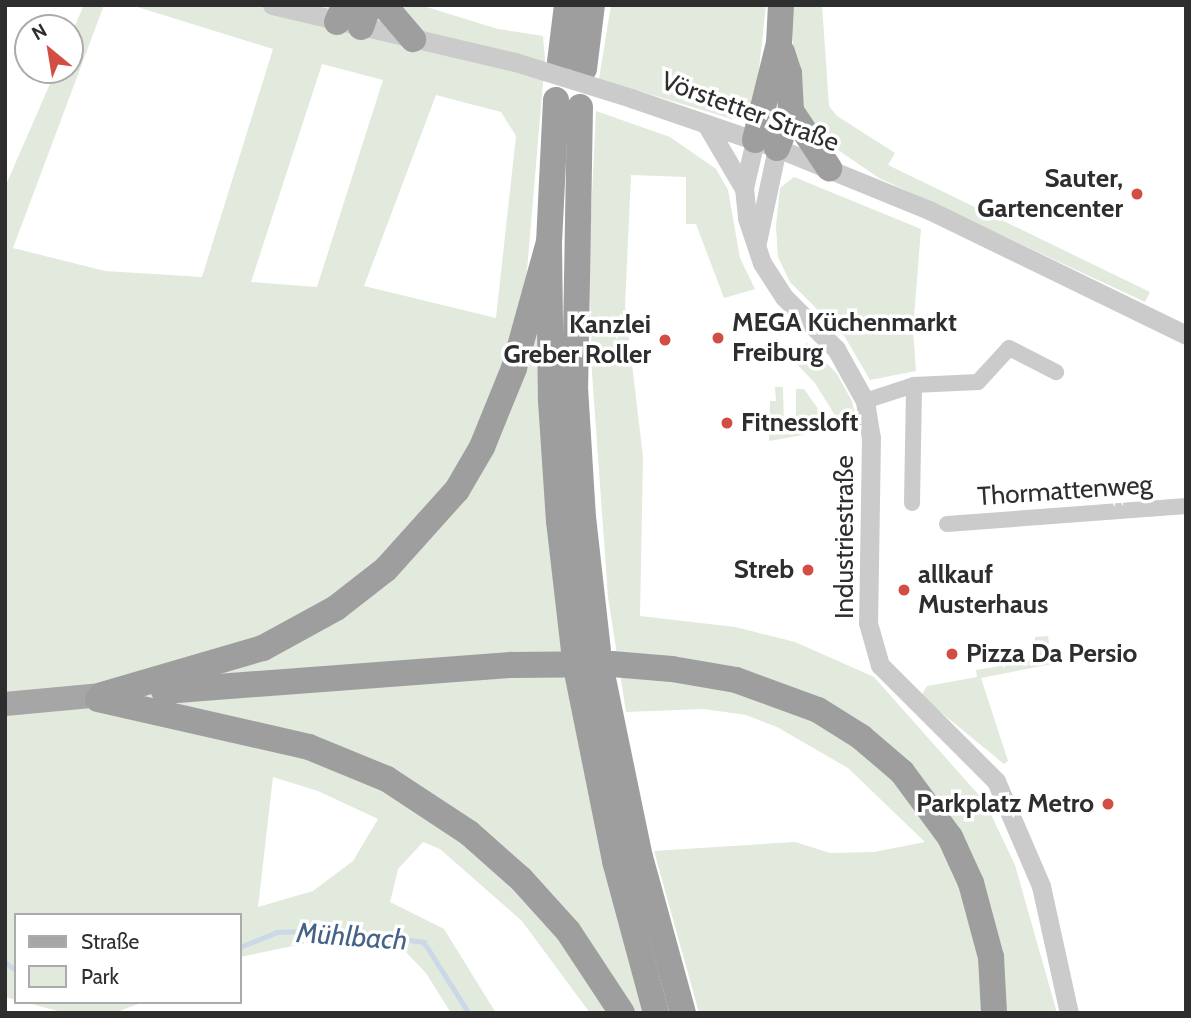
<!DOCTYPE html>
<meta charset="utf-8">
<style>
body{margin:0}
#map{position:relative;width:1191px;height:1018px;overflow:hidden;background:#fff;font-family:Cabin,sans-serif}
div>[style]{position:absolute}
.green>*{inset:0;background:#e2e9dd}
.stream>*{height:4.5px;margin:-2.25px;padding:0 2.25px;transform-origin:2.25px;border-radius:2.25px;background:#cbd8e7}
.minor>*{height:16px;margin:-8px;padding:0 8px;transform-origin:8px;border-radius:8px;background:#cbcbcb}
.tertiary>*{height:19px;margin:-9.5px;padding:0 9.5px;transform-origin:9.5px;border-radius:9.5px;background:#cbcbcb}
.primary>*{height:24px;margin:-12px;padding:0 12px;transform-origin:12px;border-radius:12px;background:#a6a6a6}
.trunk>*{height:26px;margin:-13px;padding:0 13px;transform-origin:13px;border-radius:13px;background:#9e9e9e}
.tertiary-bridge>*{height:19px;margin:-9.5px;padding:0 9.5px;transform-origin:9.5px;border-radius:9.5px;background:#cbcbcb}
.trunk-bridge>*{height:26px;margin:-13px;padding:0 13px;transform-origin:13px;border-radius:13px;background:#9e9e9e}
.dots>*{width:19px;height:19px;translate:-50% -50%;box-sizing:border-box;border:4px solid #fff;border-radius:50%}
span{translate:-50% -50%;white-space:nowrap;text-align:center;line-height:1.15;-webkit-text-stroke:7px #fff;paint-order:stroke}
.street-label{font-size:26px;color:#2e2e2e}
.poi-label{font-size:26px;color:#2e2e2e;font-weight:700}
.right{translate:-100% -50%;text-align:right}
.left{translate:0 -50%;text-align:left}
.water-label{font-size:28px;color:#456386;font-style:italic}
.frame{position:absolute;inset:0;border:7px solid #2e2e2e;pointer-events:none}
.legend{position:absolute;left:14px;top:913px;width:228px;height:91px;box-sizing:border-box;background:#fff;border:2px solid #ababab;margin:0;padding:9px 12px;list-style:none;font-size:21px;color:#2e2e2e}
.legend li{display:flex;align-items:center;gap:14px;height:35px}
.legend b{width:35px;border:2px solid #ababab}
.north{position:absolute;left:14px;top:14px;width:70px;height:70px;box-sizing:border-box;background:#fff;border:2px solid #ababab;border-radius:50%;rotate:330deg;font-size:19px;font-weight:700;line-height:28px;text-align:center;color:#2e2e2e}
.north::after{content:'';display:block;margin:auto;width:24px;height:32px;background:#d24d43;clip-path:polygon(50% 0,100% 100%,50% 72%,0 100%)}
</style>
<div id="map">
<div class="green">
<i style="clip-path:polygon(evenodd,84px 5px,104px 5px,13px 248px,105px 271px,202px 277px,273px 49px,131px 5px,420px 5px,498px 29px,543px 36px,545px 59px,525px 294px,541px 308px,647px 1013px,590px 1013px,522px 921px,440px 849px,423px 842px,398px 869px,390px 902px,444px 929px,496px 1013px,451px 1013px,426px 973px,403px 949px,326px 939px,240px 957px,240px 915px,16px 915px,16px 1000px,5px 997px,5px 187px,56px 70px,70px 70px,70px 37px,84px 5px,322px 64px,383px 80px,317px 287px,251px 282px,322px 64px,84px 5px,436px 95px,501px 112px,516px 136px,496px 318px,364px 286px,436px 95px,84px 5px,273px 777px,318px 791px,378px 819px,353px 861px,313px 891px,258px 907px,273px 777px)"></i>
<i style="clip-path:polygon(611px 5px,766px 5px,756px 96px,746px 115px,732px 119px,599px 79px)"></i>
<i style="clip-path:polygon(789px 5px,822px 5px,829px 106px,837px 116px,895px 153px,888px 165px,1150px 292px,1145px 302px,879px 178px,819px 137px,799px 102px)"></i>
<i style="clip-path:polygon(596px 111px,670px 137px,716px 169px,728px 190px,740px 258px,755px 289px,724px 298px,696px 224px,686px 224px,686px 177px,631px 175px,625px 306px,643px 457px,640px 616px,735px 627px,795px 642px,874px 677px,985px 802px,1015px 865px,1057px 1013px,699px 1013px,654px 851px,795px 842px,830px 853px,874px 852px,925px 842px,848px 768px,777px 727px,746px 715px,704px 709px,626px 712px,608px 597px,592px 373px,589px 258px)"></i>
<i style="clip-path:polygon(794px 177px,921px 229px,913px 330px,916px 371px,870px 380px,845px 337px,790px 282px,778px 257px,776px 226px,780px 188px)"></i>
<i style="clip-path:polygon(807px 343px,837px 374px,852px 401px,858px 428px,841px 425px,815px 383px,788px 355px)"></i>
<i style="clip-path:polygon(775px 387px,783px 387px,784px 428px,796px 428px,796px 389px,804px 389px,819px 410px,820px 426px,803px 435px,769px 441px,770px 401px,776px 401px)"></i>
<i style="clip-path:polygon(1048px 636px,1052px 664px,981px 678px,1008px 761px,1004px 764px,921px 696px,927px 686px,977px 677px,976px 670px,1035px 660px,1035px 637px)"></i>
<i style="clip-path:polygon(24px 1002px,144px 1002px,114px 1013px,65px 1013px)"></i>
</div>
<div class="stream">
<i style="left:240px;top:947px;width:40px;rotate:-22deg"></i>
<i style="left:277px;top:932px;width:56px;rotate:-2deg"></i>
<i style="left:333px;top:930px;width:92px;rotate:7.5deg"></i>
<i style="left:424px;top:942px;width:84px;rotate:57.6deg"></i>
<i style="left:5px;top:962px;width:14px;rotate:36deg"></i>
</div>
<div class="minor">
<i style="left:865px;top:401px;width:52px;rotate:-18.1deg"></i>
<i style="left:914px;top:385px;width:64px;rotate:-2.7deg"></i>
<i style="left:978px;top:382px;width:46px;rotate:-47.6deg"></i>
<i style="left:1009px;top:348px;width:53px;rotate:27.1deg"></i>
<i style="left:912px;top:503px;width:118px;rotate:-89deg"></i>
<i style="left:947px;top:524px;width:240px;rotate:-4.3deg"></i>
</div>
<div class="tertiary">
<i style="left:272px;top:5px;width:250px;rotate:13.2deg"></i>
<i style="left:631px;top:98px;width:154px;rotate:18.9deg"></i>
<i style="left:777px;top:148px;width:164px;rotate:22.2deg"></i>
<i style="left:929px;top:210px;width:286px;rotate:25.9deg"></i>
<i style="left:706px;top:124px;width:73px;rotate:59.6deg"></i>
<i style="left:755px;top:140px;width:49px;rotate:102.9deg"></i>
<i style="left:744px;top:188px;width:30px;rotate:84deg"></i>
<i style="left:747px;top:218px;width:47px;rotate:71.6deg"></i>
<i style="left:762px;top:263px;width:40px;rotate:57.1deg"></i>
<i style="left:784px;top:297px;width:74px;rotate:45deg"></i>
<i style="left:836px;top:349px;width:60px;rotate:60.9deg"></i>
<i style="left:865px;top:401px;width:36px;rotate:81deg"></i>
<i style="left:871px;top:437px;width:186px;rotate:90.9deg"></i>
<i style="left:868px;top:623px;width:44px;rotate:74.1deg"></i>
<i style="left:880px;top:665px;width:164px;rotate:45deg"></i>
<i style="left:996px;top:781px;width:114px;rotate:66.8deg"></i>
<i style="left:1041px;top:886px;width:130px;rotate:77.6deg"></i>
<i style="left:757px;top:242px;width:96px;rotate:-78deg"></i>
</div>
<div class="primary">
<i style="left:5px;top:704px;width:97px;rotate:-5.3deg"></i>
</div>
<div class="trunk">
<i style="left:384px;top:5px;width:45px;rotate:49.5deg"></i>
<i style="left:337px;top:22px;width:19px;rotate:-65deg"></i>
<i style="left:361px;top:27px;width:23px;rotate:-70deg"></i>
<i style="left:782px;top:52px;width:22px;rotate:72deg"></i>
<i style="left:789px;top:73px;width:38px;rotate:87deg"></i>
<i style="left:791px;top:111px;width:69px;rotate:56.3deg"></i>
<i style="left:560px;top:62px;width:57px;rotate:-83deg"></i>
<i style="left:584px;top:69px;width:64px;rotate:-82.9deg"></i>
<i style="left:556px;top:100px;width:142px;rotate:92.8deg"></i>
<i style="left:549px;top:242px;width:159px;rotate:89.3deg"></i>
<i style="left:551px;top:401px;width:120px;rotate:86.2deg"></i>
<i style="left:559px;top:521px;width:131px;rotate:83.4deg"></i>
<i style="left:580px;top:107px;width:280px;rotate:91deg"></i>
<i style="left:575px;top:387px;width:130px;rotate:86.5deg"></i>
<i style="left:583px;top:517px;width:134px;rotate:83.6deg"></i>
<i style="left:755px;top:140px;width:100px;rotate:-76.1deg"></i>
<i style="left:779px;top:43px;width:38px;rotate:-87deg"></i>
<i style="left:777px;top:148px;width:40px;rotate:-69deg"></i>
<i style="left:672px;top:669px;width:65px;rotate:9.8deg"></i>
<i style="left:736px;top:680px;width:87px;rotate:20.1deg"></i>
<i style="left:818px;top:710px;width:51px;rotate:32.1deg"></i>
<i style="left:861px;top:737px;width:54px;rotate:40.5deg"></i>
<i style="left:902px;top:772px;width:81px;rotate:53.6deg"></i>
<i style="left:950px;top:837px;width:51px;rotate:65.5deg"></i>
<i style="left:971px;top:883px;width:77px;rotate:74.9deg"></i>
<i style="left:991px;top:957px;width:56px;rotate:86.9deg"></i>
<i style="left:578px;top:677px;width:188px;rotate:78.6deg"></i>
<i style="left:615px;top:861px;width:157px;rotate:74.9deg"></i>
<i style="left:603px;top:679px;width:182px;rotate:78.3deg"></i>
<i style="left:640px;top:857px;width:162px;rotate:74.6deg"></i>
<i style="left:164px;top:691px;width:349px;rotate:-4.3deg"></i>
<i style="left:102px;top:695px;width:168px;rotate:-16.3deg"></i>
<i style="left:263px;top:648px;width:83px;rotate:-28.7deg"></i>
<i style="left:336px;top:608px;width:63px;rotate:-38deg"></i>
<i style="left:386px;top:569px;width:106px;rotate:-48.1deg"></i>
<i style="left:457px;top:490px;width:50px;rotate:-59.8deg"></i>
<i style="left:482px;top:447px;width:85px;rotate:-67.9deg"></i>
<i style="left:514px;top:368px;width:131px;rotate:-74.5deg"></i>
<i style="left:98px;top:699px;width:216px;rotate:12.8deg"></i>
<i style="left:309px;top:747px;width:84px;rotate:22.3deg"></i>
<i style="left:387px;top:779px;width:98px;rotate:33.4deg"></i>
<i style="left:469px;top:833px;width:69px;rotate:41.5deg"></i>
<i style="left:521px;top:879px;width:70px;rotate:47.9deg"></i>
<i style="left:568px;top:931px;width:98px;rotate:56.6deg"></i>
</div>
<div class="tertiary-bridge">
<i style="left:515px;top:62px;width:121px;rotate:17.2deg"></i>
</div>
<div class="trunk-bridge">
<i style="left:512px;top:665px;width:100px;rotate:-0.6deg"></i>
<i style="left:612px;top:664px;width:60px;rotate:4.8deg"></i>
</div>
<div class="dots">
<i style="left:1137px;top:194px;background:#d24d43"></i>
<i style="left:718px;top:338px;background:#d24d43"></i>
<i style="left:665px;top:340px;background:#d24d43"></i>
<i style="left:727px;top:423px;background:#d24d43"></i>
<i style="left:808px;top:570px;background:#d24d43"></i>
<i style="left:904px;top:590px;background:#d24d43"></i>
<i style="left:952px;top:654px;background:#d24d43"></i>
<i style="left:1108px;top:804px;background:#d24d43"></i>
</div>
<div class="street-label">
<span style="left:750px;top:112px;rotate:20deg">Vörstetter Straße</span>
<span style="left:1065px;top:491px;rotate:-4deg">Thormattenweg</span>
<span style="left:845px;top:537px;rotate:-90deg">Industriestraße</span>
</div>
<div class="poi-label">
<span class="right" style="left:1123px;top:194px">Sauter,<br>Gartencenter</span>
<span class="left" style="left:732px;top:338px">MEGA Küchenmarkt<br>Freiburg</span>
<span class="right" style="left:651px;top:340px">Kanzlei<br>Greber Roller</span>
<span class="left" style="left:741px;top:423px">Fitnessloft</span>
<span class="right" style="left:794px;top:570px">Streb</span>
<span class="left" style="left:918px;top:590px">allkauf<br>Musterhaus</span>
<span class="left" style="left:966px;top:654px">Pizza Da Persio</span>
<span class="right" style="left:1094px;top:804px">Parkplatz Metro</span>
</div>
<div class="water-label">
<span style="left:352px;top:936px;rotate:4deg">Mühlbach</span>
</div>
<div class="frame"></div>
<ul class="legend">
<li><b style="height:9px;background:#a6a6a6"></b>Straße</li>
<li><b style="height:19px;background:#e2e9dd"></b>Park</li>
</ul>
<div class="north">N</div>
</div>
